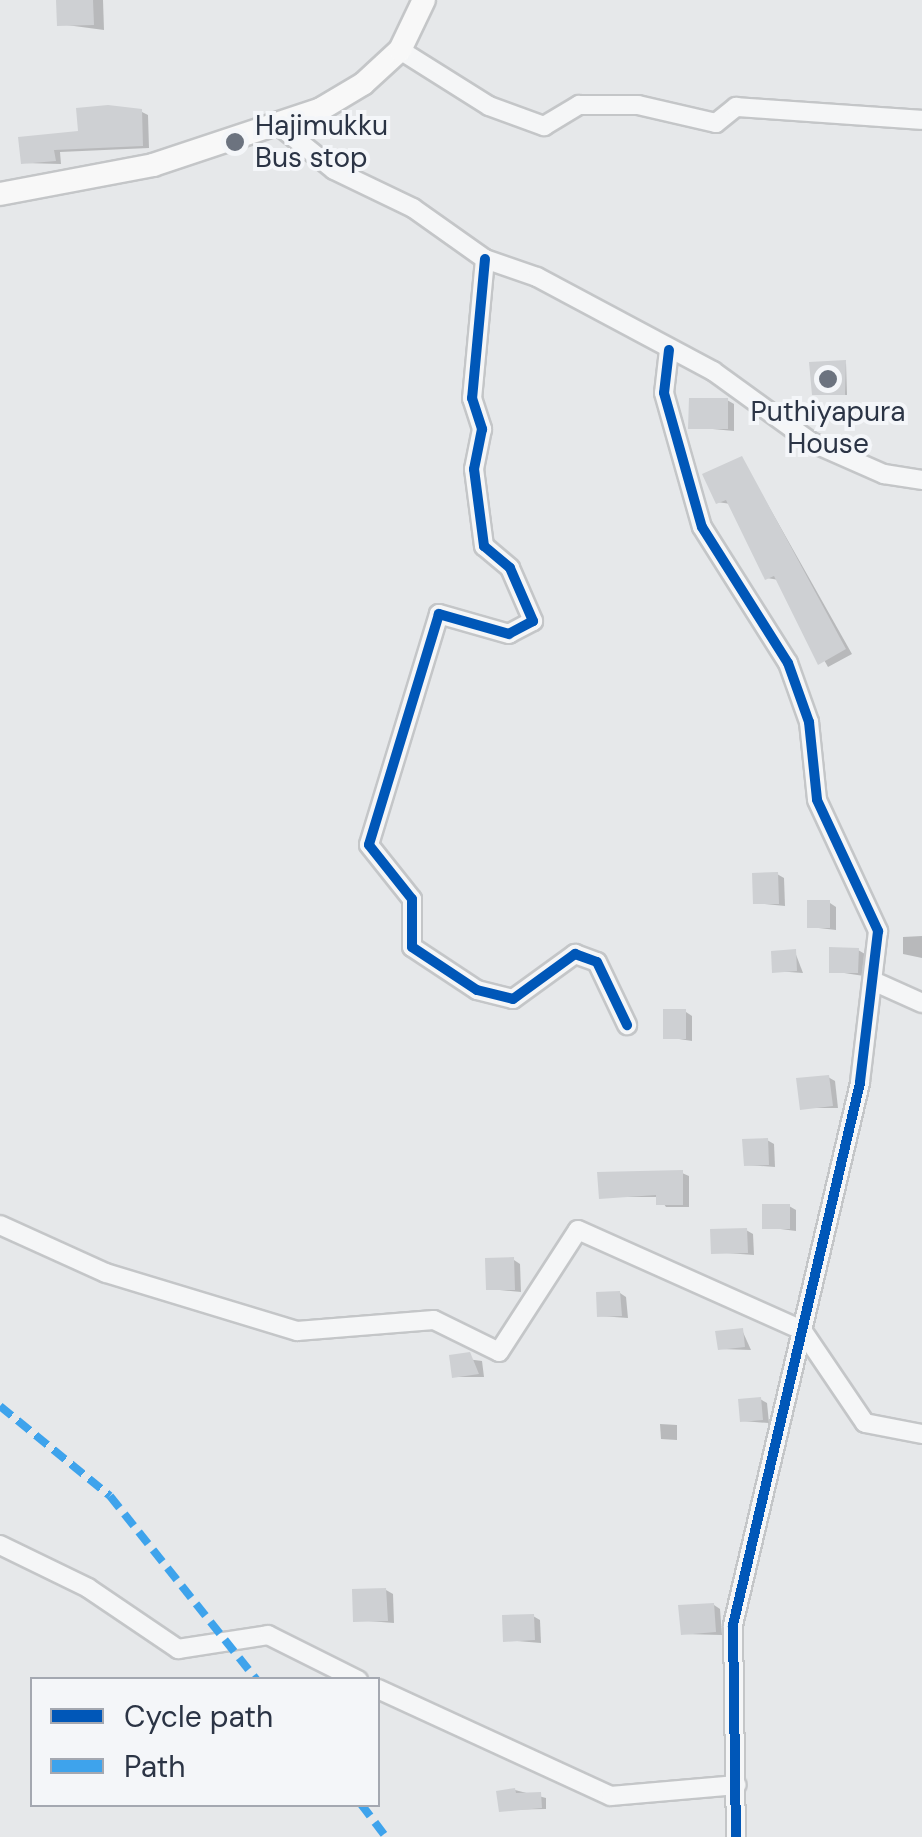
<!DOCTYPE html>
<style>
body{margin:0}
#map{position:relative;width:922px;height:1837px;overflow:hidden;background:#e6e8ea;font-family:"DM Sans",sans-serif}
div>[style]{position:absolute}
.shadow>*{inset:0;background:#0003}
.building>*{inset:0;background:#ced0d3}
.roads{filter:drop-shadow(2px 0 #c4c6c8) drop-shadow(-2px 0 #c4c6c8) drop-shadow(0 2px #c4c6c8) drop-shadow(0 -2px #c4c6c8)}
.minor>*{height:18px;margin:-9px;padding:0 9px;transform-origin:9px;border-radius:9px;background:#f5f6f7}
.major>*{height:22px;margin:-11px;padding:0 11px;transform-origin:11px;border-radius:11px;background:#f8f8f8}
.quiet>*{height:8px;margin-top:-4px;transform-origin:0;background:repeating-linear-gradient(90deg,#3ea3ec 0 15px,transparent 0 23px)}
.cycleway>*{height:10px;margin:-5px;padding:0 5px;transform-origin:5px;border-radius:5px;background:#0057b8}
.dots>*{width:28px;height:28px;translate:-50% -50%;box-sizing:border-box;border:5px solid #f4f6f9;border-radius:50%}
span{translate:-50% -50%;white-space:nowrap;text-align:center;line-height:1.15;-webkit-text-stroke:8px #f4f6f9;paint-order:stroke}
.poi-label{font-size:28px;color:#2b3445}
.left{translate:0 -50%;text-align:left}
.legend{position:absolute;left:30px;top:1677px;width:350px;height:130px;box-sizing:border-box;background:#f4f6f9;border:2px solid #a4a8b1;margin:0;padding:12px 18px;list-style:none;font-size:30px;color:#2b3445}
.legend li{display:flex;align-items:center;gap:20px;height:50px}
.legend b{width:50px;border:2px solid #a4a8b1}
</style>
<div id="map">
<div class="shadow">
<i style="clip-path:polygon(59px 0,103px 0,104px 30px,59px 24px)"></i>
<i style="clip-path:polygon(142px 112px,148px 115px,149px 148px,60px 152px,61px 164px,24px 163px)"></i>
<i style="clip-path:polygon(846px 363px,847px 395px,814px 394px)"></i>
<i style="clip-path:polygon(727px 400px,734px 404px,734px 431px,691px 427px)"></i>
<i style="clip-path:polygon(742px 459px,852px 654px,828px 667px,779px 580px,767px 578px,731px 504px,717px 502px)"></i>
<i style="clip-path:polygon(777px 874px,784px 878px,785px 906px,755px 903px)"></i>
<i style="clip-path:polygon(830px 903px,836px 907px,836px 930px,810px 927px)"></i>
<i style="clip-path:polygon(922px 936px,922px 958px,903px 954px,903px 937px)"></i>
<i style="clip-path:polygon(858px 950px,865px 954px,864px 976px,831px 971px)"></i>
<i style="clip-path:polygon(795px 952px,803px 973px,775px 971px)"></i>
<i style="clip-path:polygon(686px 1012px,692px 1016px,692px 1041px,666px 1037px)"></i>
<i style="clip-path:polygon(828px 1077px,835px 1081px,838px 1108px,802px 1108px)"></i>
<i style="clip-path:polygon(767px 1140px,774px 1144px,775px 1167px,746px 1165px)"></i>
<i style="clip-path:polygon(682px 1173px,689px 1176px,689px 1207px,666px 1207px,659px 1197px,601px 1197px)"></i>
<i style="clip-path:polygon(789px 1206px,796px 1210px,796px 1231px,765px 1227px)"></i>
<i style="clip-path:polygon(746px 1230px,753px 1234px,754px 1255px,713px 1252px)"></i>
<i style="clip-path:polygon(514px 1260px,520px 1264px,521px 1292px,489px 1289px)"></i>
<i style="clip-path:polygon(620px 1293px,626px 1297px,628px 1318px,600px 1316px)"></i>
<i style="clip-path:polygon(742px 1330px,751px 1350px,720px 1349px)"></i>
<i style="clip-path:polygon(452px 1357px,482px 1361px,484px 1377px,455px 1377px)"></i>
<i style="clip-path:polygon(760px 1399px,767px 1403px,769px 1423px,742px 1421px)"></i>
<i style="clip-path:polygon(660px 1424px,677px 1425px,677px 1440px,661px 1439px)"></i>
<i style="clip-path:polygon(386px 1590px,393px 1594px,394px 1623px,355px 1620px)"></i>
<i style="clip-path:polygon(714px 1605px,720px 1609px,722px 1635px,683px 1634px)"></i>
<i style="clip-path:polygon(533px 1616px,540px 1620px,541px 1643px,506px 1640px)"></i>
<i style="clip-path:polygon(515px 1790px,546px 1798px,546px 1809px,501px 1810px)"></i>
</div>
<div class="building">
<i style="clip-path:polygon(56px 0,93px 0,94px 25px,57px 26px)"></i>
<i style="clip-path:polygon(108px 105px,142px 109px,143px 146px,54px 150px,56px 161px,21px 164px,18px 137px,78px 131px,76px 108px)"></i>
<i style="clip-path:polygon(846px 360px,845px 395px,812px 395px,809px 362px)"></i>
<i style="clip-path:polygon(689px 398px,728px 398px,728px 429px,688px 429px)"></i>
<i style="clip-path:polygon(742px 456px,846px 649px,818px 665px,774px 576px,765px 580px,726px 500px,716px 504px,702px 474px)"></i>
<i style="clip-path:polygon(778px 872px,779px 904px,753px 904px,752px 873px)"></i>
<i style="clip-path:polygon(807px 900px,830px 900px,830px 928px,807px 928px)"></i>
<i style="clip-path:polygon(829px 947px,859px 948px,858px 973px,829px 973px)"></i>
<i style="clip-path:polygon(796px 949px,797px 971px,772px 973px,771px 951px)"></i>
<i style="clip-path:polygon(663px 1009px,686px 1009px,686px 1039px,663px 1039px)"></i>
<i style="clip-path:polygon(829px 1075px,833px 1106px,800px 1110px,796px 1078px)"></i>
<i style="clip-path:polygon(768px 1138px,769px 1165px,744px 1166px,742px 1139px)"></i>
<i style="clip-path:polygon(683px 1170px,683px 1205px,656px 1205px,656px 1195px,599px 1199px,597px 1172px)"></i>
<i style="clip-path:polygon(762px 1204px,790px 1204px,790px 1229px,762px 1229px)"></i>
<i style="clip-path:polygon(747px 1228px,748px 1253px,711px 1254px,710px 1229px)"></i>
<i style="clip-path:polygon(514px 1257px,515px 1290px,486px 1290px,485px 1258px)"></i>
<i style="clip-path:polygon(620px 1291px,622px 1316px,597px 1317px,596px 1292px)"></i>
<i style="clip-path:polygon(743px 1328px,745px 1347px,718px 1350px,715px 1331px)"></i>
<i style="clip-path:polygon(470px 1352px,479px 1374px,452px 1378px,449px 1355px)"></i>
<i style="clip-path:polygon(761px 1397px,763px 1420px,740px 1422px,738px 1399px)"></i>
<i style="clip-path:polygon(386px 1588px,388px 1621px,353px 1622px,352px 1589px)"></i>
<i style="clip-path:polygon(714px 1603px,716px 1632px,681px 1635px,678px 1605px)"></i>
<i style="clip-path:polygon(534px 1614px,535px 1640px,503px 1642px,502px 1615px)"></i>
<i style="clip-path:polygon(515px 1788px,516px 1793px,541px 1792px,542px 1808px,499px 1812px,496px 1791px)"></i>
</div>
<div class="roads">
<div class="minor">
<i style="left:400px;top:50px;width:105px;rotate:32.2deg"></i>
<i style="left:489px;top:106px;width:59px;rotate:20deg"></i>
<i style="left:544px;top:126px;width:41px;rotate:-31deg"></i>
<i style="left:579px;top:105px;width:59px"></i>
<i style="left:638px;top:105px;width:80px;rotate:13deg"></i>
<i style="left:716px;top:123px;width:26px;rotate:-39deg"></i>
<i style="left:736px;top:107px;width:186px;rotate:4deg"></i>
<i style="left:277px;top:124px;width:73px;rotate:38.9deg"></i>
<i style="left:334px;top:170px;width:88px;rotate:25.7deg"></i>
<i style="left:413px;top:208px;width:88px;rotate:35.3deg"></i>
<i style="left:485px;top:259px;width:55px;rotate:19.1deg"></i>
<i style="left:537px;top:277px;width:200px;rotate:28.1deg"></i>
<i style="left:713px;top:371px;width:121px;rotate:35.9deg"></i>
<i style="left:811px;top:442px;width:80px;rotate:23.7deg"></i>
<i style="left:884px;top:474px;width:38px;rotate:9deg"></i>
<i style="left:485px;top:259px;width:140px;rotate:95.3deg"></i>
<i style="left:472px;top:398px;width:33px;rotate:72deg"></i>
<i style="left:482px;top:429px;width:41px;rotate:101.3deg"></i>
<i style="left:474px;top:469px;width:78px;rotate:82.6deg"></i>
<i style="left:484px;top:546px;width:34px;rotate:40deg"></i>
<i style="left:510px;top:568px;width:58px;rotate:66.5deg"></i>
<i style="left:533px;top:621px;width:27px;rotate:152deg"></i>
<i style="left:509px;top:634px;width:73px;rotate:-164.1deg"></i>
<i style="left:439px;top:614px;width:241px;rotate:106.9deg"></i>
<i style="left:369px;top:845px;width:69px;rotate:51.5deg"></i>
<i style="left:412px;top:899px;width:48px;rotate:90deg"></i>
<i style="left:412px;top:947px;width:78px;rotate:33.5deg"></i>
<i style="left:477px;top:990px;width:37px;rotate:14deg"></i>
<i style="left:513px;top:999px;width:77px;rotate:-36deg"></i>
<i style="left:575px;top:954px;width:23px;rotate:20deg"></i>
<i style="left:597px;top:962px;width:70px;rotate:64.5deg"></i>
<i style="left:669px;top:350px;width:43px;rotate:96.6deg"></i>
<i style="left:664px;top:393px;width:139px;rotate:74.2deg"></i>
<i style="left:702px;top:527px;width:161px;rotate:57.7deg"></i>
<i style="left:788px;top:663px;width:63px;rotate:70.4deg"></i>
<i style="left:809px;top:722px;width:78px;rotate:84.1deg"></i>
<i style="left:817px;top:800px;width:145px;rotate:65deg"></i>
<i style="left:878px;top:931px;width:153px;rotate:96.8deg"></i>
<i style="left:860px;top:1083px;width:557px;rotate:103.19deg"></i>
<i style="left:733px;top:1625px;width:212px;rotate:89.2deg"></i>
<i style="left:873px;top:981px;width:54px;rotate:24.2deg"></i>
<i style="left:0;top:1225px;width:116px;rotate:24.4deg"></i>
<i style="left:106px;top:1273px;width:200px;rotate:16.9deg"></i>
<i style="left:297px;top:1331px;width:137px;rotate:-4.6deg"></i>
<i style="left:434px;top:1320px;width:72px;rotate:26.2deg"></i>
<i style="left:499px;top:1352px;width:145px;rotate:-57.1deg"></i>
<i style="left:578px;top:1230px;width:245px;rotate:24.1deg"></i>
<i style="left:802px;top:1330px;width:112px;rotate:55.9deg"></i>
<i style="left:865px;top:1423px;width:58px;rotate:10.9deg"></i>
<i style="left:0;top:1545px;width:98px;rotate:26deg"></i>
<i style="left:88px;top:1588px;width:109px;rotate:34.1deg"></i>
<i style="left:178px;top:1649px;width:91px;rotate:-8.8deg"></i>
<i style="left:268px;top:1635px;width:101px;rotate:26.6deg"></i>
<i style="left:378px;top:1689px;width:256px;rotate:24.7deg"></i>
<i style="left:611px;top:1796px;width:126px;rotate:-5deg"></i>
</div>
<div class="major">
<i style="left:0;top:194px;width:156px;rotate:-10.7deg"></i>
<i style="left:153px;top:165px;width:177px;rotate:-18.4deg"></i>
<i style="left:321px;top:109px;width:49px;rotate:-30.8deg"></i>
<i style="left:363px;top:84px;width:50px;rotate:-42.6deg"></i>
<i style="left:400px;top:50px;width:55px;rotate:-64.4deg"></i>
</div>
</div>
<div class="quiet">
<i style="left:0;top:1406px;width:142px;rotate:39.3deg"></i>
<i style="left:110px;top:1496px;width:236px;rotate:51.4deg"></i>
<i style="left:361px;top:1804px;width:41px;rotate:52.9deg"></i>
</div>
<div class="cycleway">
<i style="left:485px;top:259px;width:140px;rotate:95.3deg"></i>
<i style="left:472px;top:398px;width:33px;rotate:72deg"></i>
<i style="left:482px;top:429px;width:41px;rotate:101.3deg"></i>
<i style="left:474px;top:469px;width:78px;rotate:82.6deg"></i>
<i style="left:484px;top:546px;width:34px;rotate:40deg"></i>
<i style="left:510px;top:568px;width:58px;rotate:66.5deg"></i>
<i style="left:533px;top:621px;width:27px;rotate:152deg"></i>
<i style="left:509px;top:634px;width:73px;rotate:-164.1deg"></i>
<i style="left:439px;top:614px;width:241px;rotate:106.9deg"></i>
<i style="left:369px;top:845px;width:69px;rotate:51.5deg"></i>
<i style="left:412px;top:899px;width:48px;rotate:90deg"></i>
<i style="left:412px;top:947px;width:78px;rotate:33.5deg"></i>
<i style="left:477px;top:990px;width:37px;rotate:14deg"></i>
<i style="left:513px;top:999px;width:77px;rotate:-36deg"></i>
<i style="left:575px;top:954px;width:23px;rotate:20deg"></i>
<i style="left:597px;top:962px;width:70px;rotate:64.5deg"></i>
<i style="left:669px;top:350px;width:43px;rotate:96.6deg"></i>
<i style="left:664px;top:393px;width:139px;rotate:74.2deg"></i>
<i style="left:702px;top:527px;width:161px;rotate:57.7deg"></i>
<i style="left:788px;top:663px;width:63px;rotate:70.4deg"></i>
<i style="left:809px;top:722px;width:78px;rotate:84.1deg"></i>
<i style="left:817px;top:800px;width:145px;rotate:65deg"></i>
<i style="left:878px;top:931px;width:153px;rotate:96.8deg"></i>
<i style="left:860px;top:1083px;width:557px;rotate:103.19deg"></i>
<i style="left:733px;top:1625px;width:212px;rotate:89.2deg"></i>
</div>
<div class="dots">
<i style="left:235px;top:142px;background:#6c737f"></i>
<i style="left:828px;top:379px;background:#6c737f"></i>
</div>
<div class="poi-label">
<span class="left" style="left:255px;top:142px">Hajimukku<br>Bus stop</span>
<span style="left:828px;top:428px">Puthiyapura<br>House</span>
</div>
<ul class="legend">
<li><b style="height:12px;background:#0057b8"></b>Cycle path</li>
<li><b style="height:12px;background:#3ea3ec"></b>Path</li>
</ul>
</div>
